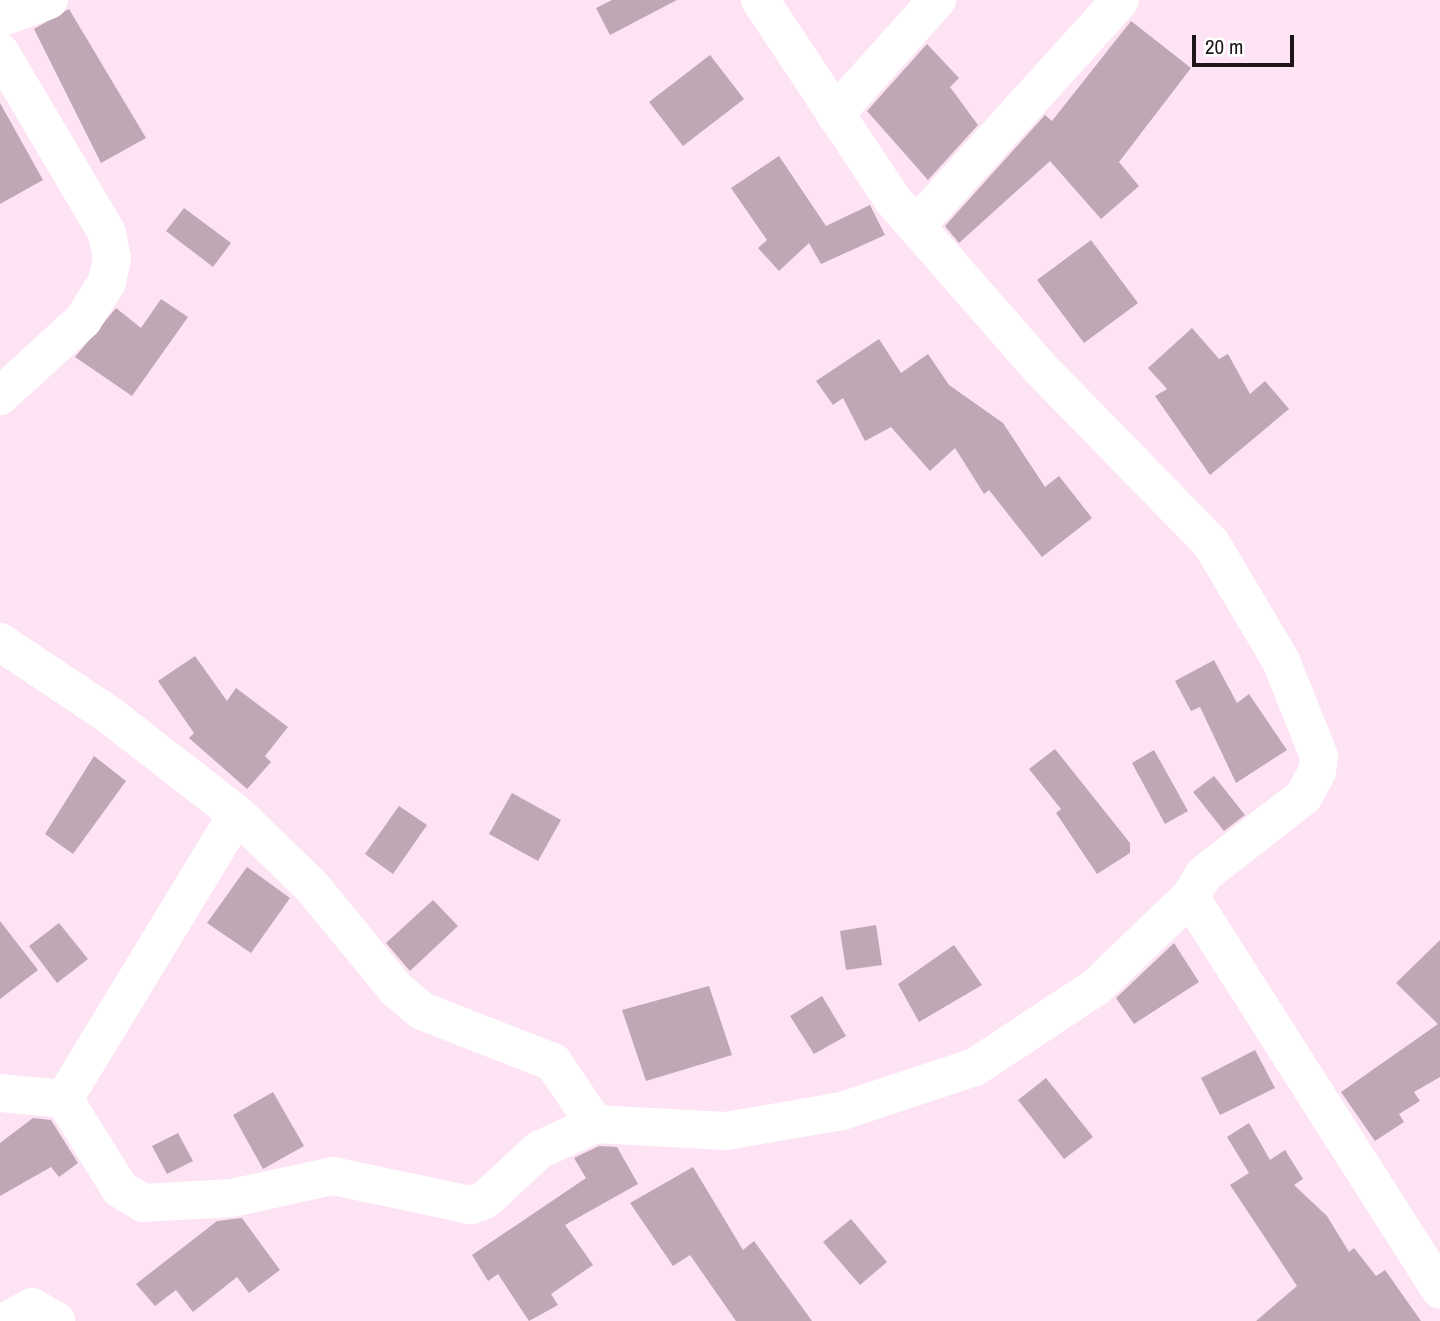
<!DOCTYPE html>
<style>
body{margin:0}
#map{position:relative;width:1440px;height:1321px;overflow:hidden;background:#fde3f4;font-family:"Archivo Narrow",sans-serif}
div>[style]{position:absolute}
.building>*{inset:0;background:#bfa7b6}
.minor>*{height:38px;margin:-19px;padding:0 19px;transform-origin:19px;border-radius:19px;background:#fff}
span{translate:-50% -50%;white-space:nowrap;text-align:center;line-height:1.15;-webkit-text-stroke:5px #fff;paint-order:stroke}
.scale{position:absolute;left:1192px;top:35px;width:102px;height:32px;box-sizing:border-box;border:4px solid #1d151a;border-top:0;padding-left:9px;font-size:21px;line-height:24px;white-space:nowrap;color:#1d151a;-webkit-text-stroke:5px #fff;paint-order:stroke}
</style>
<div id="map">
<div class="building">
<i style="clip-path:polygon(612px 0,677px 0,610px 35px,596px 8px)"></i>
<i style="clip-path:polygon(69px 9px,146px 138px,101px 163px,34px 29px)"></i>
<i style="clip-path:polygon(1131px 21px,1191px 68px,1119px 162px,1139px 186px,1101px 219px,1050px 161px,959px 243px,945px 226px,1045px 115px,1052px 121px)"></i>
<i style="clip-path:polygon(927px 44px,959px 78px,950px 87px,978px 125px,928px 180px,867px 111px)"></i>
<i style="clip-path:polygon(710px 55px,744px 99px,683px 146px,649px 102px)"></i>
<i style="clip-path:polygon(0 103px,43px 180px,0 204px)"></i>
<i style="clip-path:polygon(779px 156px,826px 226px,870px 205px,885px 235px,821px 264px,809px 243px,779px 271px,758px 248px,767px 240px,731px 188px)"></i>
<i style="clip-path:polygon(184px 208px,231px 243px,213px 267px,166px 231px)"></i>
<i style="clip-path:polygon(1091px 240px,1138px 303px,1084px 343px,1037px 280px)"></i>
<i style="clip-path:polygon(161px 299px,188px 317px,132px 396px,75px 357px,116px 308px,141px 328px)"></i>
<i style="clip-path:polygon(1192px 328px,1219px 359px,1228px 354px,1250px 394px,1265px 381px,1289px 409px,1210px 475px,1155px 396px,1167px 389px,1148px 368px)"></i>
<i style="clip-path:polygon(879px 339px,901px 373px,928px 354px,949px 385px,1003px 423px,1045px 487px,1059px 476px,1092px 518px,1042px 557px,989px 490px,984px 494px,955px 448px,930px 471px,891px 427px,865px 441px,843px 398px,833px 405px,816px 381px)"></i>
<i style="clip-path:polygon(195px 656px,227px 701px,236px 688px,288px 727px,265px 756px,271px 762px,247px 789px,189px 738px,194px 733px,158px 681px)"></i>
<i style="clip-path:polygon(1214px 660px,1237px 703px,1249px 694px,1287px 750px,1236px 783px,1200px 707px,1191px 711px,1175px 681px)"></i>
<i style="clip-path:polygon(1055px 749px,1130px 843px,1130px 853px,1097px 874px,1056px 813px,1061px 809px,1029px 769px)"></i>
<i style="clip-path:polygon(1154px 750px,1188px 811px,1165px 824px,1132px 763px)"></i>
<i style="clip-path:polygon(94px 756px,126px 781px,73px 854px,45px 834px)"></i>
<i style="clip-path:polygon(1214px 776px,1245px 815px,1224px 831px,1193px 792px)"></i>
<i style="clip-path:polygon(512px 793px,561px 820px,538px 861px,489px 834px)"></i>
<i style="clip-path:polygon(399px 806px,427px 825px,393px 874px,365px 854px)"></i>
<i style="clip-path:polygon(247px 867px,290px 898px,251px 953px,207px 923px)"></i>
<i style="clip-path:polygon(433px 900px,458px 926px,410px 971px,386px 943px)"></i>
<i style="clip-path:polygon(0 921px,38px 970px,0 999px)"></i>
<i style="clip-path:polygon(59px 923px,88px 959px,57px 983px,29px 946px)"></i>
<i style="clip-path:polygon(876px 925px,882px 965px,846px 970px,840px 931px)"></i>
<i style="clip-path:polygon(1440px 940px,1440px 1077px,1414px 1092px,1420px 1101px,1399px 1114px,1404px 1122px,1375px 1141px,1341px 1092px,1438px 1024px,1396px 983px)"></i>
<i style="clip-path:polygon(1174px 943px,1199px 982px,1134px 1024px,1116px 998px)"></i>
<i style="clip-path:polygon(954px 945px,982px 985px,919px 1022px,898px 984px)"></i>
<i style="clip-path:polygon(709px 986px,732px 1055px,646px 1081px,622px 1010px)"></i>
<i style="clip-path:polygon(822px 996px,846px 1036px,814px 1054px,790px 1016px)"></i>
<i style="clip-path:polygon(1255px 1050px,1275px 1088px,1220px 1115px,1201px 1078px)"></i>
<i style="clip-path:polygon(1046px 1078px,1093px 1137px,1064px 1159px,1018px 1100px)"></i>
<i style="clip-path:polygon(273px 1092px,304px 1146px,263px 1169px,233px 1115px)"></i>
<i style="clip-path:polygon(33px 1118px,51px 1120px,78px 1163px,59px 1177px,51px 1167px,0 1196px,0 1143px)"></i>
<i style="clip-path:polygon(1249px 1123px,1270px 1160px,1285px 1150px,1303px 1179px,1294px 1185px,1327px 1216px,1349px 1252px,1354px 1248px,1376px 1276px,1385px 1270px,1421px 1321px,1256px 1321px,1297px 1286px,1230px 1185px,1249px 1173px,1227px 1137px)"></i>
<i style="clip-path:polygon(178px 1133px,193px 1161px,167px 1174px,152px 1146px)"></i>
<i style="clip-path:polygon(599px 1146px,617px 1147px,638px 1184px,565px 1225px,593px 1265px,551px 1294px,558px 1305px,529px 1321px,498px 1274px,488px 1281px,472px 1255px,586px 1178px,574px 1158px)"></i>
<i style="clip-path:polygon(693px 1167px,743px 1250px,754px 1241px,812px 1321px,736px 1321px,690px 1255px,673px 1266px,630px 1203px)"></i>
<i style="clip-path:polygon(242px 1218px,280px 1270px,249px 1293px,237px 1277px,193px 1312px,176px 1290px,155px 1306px,136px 1284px,217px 1221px)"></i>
<i style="clip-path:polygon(851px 1219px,887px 1262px,860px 1285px,823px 1242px)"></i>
</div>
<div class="minor">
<i style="left:760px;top:0;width:239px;rotate:56.4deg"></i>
<i style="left:892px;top:199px;width:222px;rotate:48.8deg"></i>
<i style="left:1038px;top:366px;width:248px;rotate:45.7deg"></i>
<i style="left:1211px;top:543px;width:137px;rotate:59.3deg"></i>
<i style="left:1281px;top:661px;width:102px;rotate:68.2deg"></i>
<i style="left:1319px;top:756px;width:16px;rotate:97deg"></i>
<i style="left:1317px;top:772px;width:29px;rotate:119deg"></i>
<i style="left:1303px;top:797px;width:125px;rotate:142.1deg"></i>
<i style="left:1204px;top:874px;width:27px;rotate:121deg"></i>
<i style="left:1190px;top:897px;width:466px;rotate:57.5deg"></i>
<i style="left:0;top:18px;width:52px;rotate:-20.2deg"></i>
<i style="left:0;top:52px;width:210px;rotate:59.4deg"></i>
<i style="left:107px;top:233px;width:25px;rotate:79deg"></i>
<i style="left:112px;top:258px;width:25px;rotate:102deg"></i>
<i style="left:107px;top:282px;width:45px;rotate:122.3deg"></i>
<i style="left:83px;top:320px;width:113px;rotate:137.5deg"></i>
<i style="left:835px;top:114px;width:153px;rotate:-48.2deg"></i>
<i style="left:916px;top:226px;width:304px;rotate:-47.9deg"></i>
<i style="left:0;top:642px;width:130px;rotate:33.7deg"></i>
<i style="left:108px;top:714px;width:163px;rotate:37.8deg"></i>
<i style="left:237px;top:814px;width:106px;rotate:44.2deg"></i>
<i style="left:313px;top:888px;width:131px;rotate:50.6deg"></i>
<i style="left:396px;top:989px;width:34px;rotate:40deg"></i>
<i style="left:422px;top:1011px;width:141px;rotate:21.3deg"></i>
<i style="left:553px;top:1062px;width:75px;rotate:55.9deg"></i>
<i style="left:0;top:1093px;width:64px;rotate:5.4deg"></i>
<i style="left:64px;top:1099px;width:106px;rotate:58.1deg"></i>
<i style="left:120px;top:1189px;width:27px;rotate:31deg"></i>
<i style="left:143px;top:1203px;width:89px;rotate:-3.2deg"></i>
<i style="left:232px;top:1198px;width:103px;rotate:-12.3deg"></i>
<i style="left:333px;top:1176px;width:141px;rotate:11.9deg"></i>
<i style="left:471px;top:1205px;width:15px;rotate:-20deg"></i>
<i style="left:485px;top:1200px;width:74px;rotate:-42.8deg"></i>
<i style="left:539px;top:1150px;width:62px;rotate:-24.9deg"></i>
<i style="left:595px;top:1124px;width:131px;rotate:3.1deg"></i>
<i style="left:726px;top:1131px;width:118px;rotate:-9.8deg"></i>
<i style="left:842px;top:1111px;width:140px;rotate:-18.3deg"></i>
<i style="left:975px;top:1067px;width:145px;rotate:-33.5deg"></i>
<i style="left:1096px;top:987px;width:130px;rotate:-43.8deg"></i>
<i style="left:64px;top:1099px;width:333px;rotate:-58.7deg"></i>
<i style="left:6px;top:1321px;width:30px;rotate:-28deg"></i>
<i style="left:32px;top:1307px;width:28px;rotate:30deg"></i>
</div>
<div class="scale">20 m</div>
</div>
